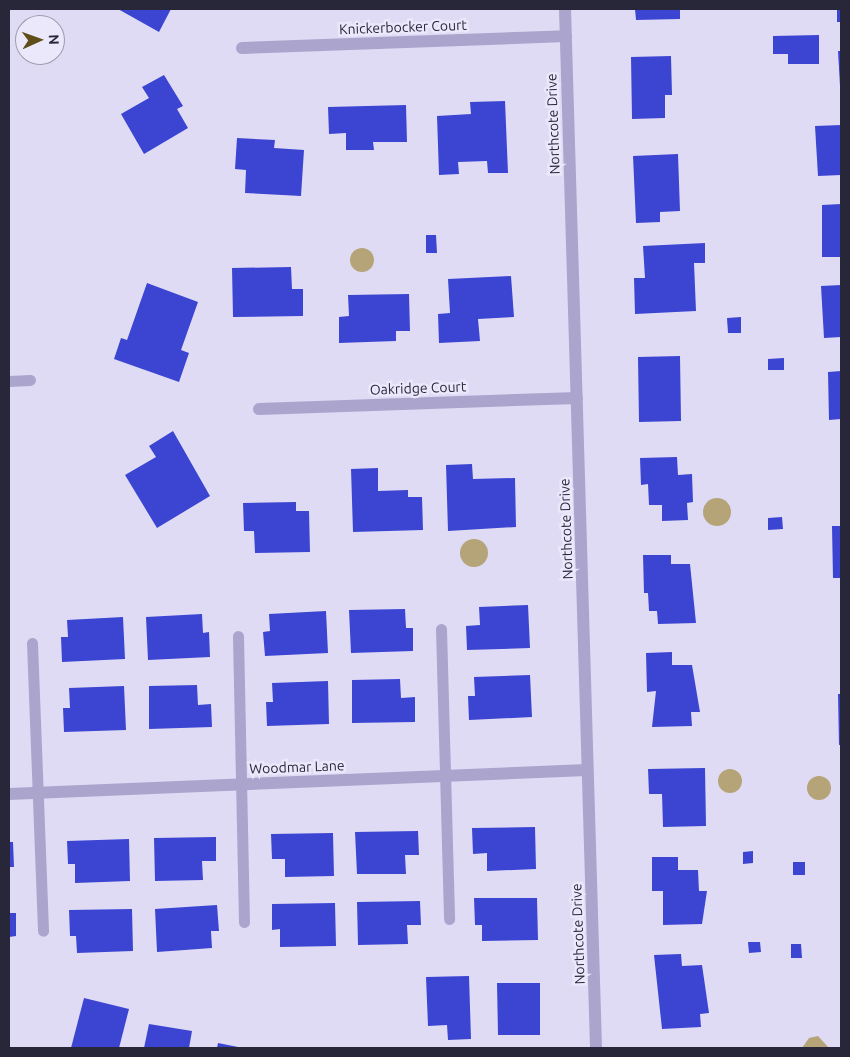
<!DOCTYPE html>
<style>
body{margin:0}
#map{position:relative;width:850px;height:1057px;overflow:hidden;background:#e0dbf4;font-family:Ubuntu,sans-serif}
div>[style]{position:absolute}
.water>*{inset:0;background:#b4a477}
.round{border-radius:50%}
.building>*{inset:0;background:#3b45d2}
.lane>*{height:11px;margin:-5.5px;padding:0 5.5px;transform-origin:5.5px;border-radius:5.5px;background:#aba5ce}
.street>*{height:12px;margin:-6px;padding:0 6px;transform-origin:6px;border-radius:6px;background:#aba5ce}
span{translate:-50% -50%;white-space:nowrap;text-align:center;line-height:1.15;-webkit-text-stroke:5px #ece8fb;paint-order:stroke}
.street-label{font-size:14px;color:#272739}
.frame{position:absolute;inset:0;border:10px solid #272739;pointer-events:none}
.north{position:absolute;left:15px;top:15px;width:50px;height:50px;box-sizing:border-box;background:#ece8fb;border:1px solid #9d9bad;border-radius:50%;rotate:88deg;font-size:14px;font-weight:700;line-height:20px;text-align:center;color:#272739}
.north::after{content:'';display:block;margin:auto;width:18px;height:22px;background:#5f4e18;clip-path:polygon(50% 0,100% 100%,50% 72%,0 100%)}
</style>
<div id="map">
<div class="water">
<i class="round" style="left:350px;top:248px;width:24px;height:24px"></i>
<i class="round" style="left:703px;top:498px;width:28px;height:28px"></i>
<i class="round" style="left:460px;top:539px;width:28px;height:28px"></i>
<i class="round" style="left:718px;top:769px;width:24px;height:24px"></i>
<i class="round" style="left:807px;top:776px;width:24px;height:24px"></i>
<i style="clip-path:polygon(818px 1036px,829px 1048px,802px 1048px,809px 1038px)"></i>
</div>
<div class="building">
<i style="clip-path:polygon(118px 9px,171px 9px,159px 32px)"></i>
<i style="clip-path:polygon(635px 9px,680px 9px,680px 19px,636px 20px)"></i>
<i style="clip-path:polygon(837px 9px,841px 9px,841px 22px,837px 22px)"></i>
<i style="clip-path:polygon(819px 35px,819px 64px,788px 64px,788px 54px,773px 54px,773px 36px)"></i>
<i style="clip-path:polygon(838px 51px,841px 51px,841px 86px,840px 86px)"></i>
<i style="clip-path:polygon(671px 56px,672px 95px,665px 95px,665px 118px,632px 119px,631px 57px)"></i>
<i style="clip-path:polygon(164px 75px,183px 106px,177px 109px,188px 128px,144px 154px,121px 114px,149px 98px,142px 87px)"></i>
<i style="clip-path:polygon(505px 101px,508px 173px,488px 173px,487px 161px,458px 162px,459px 174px,439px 175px,437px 116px,471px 114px,470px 102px)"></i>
<i style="clip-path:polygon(406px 105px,407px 142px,373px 142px,374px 150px,346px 150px,346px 133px,329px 134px,328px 107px)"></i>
<i style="clip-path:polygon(841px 125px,841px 175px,818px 176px,815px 126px)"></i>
<i style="clip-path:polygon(237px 138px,275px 140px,274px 148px,304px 150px,301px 196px,245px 193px,246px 170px,235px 169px)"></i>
<i style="clip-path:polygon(678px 154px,680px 211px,660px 212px,660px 222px,636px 223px,633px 156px)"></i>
<i style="clip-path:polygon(841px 204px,841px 257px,822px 257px,822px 205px)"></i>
<i style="clip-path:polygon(426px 235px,436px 235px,437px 253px,426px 253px)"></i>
<i style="clip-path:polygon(705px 243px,705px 263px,694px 263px,696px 311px,635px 314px,634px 278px,645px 278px,643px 246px)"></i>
<i style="clip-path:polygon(291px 267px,292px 289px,303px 289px,303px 316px,233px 317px,232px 268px)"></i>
<i style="clip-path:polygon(511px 276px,514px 317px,478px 319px,480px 341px,439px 343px,438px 314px,450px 313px,448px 279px)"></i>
<i style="clip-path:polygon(147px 283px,198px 302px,181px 350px,189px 353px,179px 382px,114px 359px,121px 338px,127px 340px)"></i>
<i style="clip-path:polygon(841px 285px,841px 337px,824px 338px,821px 286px)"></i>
<i style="clip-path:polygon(409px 294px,410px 331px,396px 331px,396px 341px,339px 343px,339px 317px,349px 316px,348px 295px)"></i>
<i style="clip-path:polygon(741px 317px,741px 333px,728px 333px,727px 318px)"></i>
<i style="clip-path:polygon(680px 356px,681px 421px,639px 422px,638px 357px)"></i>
<i style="clip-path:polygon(784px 358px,784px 370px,768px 370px,768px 359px)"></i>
<i style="clip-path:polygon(841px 371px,841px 419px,829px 420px,828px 372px)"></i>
<i style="clip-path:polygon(173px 431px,210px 496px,157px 528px,125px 475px,156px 457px,149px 446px)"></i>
<i style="clip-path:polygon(677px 457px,678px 475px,692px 474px,693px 502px,687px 503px,688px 520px,662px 521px,662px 505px,649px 505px,648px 484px,641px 485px,640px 458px)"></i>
<i style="clip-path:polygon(472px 464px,473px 479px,515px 478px,516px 527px,448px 531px,446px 465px)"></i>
<i style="clip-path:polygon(378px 468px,378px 491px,408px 490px,408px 497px,422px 497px,423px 530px,353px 532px,351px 469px)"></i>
<i style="clip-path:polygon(296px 502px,296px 511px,309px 511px,310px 552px,255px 553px,254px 531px,244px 531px,243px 503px)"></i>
<i style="clip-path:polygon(782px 517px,783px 529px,768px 530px,768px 518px)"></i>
<i style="clip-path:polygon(832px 526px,841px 526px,841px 578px,833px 578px)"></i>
<i style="clip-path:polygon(643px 555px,671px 555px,671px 564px,690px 564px,696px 623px,658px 624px,657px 611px,649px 611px,648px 593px,644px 593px)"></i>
<i style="clip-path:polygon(528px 605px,530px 648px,467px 650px,466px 626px,480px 625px,479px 607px)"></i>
<i style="clip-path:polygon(405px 609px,406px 628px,413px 628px,413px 651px,351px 653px,349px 610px)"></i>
<i style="clip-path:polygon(326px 611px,328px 653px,265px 656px,263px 632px,270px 631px,269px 614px)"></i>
<i style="clip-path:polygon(202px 614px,203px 633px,209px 632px,210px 657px,148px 660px,146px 617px)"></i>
<i style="clip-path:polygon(123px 617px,125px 659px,62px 662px,61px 637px,68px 637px,67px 620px)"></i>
<i style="clip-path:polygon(672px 652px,672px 665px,692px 665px,700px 712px,691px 712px,692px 726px,652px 727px,656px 691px,647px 692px,646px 653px)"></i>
<i style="clip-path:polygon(530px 675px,532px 717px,469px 720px,468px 696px,475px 696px,474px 677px)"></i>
<i style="clip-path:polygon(400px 679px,401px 698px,415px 697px,415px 722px,352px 723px,352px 680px)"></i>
<i style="clip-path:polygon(328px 681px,329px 724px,267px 726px,266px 702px,273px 702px,272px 683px)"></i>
<i style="clip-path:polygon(197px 685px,198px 705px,211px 704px,212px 727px,149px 729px,149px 686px)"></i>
<i style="clip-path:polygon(124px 686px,126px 730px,64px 732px,63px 708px,70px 708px,69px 688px)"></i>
<i style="clip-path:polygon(838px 694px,841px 694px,841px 745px,839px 745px)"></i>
<i style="clip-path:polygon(705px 768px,706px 826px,663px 827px,662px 794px,649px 794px,648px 769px)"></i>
<i style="clip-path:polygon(535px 827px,536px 869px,487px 871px,487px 853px,473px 854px,472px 828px)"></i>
<i style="clip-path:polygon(418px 831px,419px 855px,405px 855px,406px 874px,357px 874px,355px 832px)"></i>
<i style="clip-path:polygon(333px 833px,334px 876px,285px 877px,285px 859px,272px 859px,271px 834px)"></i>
<i style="clip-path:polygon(216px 837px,216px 861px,202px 861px,203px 880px,155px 881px,154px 838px)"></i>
<i style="clip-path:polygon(129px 839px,130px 881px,75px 883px,75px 864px,68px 864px,67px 841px)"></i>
<i style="clip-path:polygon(9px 842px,13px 842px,14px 867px,9px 867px)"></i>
<i style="clip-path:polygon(753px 851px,753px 863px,743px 864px,743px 852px)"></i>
<i style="clip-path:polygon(652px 857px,678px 857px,678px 870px,698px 870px,699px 891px,707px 891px,702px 924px,663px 925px,663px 891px,652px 891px)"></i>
<i style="clip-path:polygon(793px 862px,805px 862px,805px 875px,793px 875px)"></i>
<i style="clip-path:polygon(474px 898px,537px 898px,538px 940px,482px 941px,482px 925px,475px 925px)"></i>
<i style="clip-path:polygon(420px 901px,421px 925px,407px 925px,408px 944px,358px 945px,357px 902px)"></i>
<i style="clip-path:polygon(335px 903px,336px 946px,280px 947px,280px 929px,272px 930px,272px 904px)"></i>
<i style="clip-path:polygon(217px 905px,219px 931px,211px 931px,212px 948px,157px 952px,155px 909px)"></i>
<i style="clip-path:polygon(132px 909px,133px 951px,77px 953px,76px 936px,70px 936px,69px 910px)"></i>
<i style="clip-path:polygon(9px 913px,16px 913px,16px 936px,9px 937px)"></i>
<i style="clip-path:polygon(748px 942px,760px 942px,761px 952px,749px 953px)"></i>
<i style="clip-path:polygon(791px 944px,801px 944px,802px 958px,791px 958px)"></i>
<i style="clip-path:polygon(681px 954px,682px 966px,702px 965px,709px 1013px,700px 1014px,701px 1027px,662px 1029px,654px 955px)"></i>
<i style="clip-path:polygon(469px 976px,471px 1039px,448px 1040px,447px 1025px,428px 1026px,426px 977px)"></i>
<i style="clip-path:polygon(497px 983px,540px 983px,540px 1035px,498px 1035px)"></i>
<i style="clip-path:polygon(84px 998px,129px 1009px,119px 1048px,71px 1048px)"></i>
<i style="clip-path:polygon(149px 1024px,192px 1031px,189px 1048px,144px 1048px)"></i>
<i style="clip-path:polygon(218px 1043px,238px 1047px,238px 1048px,217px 1048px)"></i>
</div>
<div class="lane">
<i style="left:9px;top:381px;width:21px;rotate:-3deg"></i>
<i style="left:441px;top:629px;width:290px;rotate:88.4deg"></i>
<i style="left:238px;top:636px;width:286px;rotate:88.8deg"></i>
<i style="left:32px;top:643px;width:288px;rotate:87.8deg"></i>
</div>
<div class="street">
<i style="left:565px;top:9px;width:1039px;rotate:88.29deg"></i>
<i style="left:242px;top:48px;width:324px;rotate:-2.1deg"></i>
<i style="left:259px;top:409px;width:318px;rotate:-2deg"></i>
<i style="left:9px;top:794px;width:578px;rotate:-2.38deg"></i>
</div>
<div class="street-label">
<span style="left:403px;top:27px;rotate:-2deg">Knickerbocker Court</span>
<span style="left:553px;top:124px;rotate:-92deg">Northcote Drive</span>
<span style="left:418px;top:388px;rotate:-2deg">Oakridge Court</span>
<span style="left:566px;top:529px;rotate:-92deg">Northcote Drive</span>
<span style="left:297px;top:767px;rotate:-2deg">Woodmar Lane</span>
<span style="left:578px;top:934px;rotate:-92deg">Northcote Drive</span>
</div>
<div class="frame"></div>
<div class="north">N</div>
</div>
